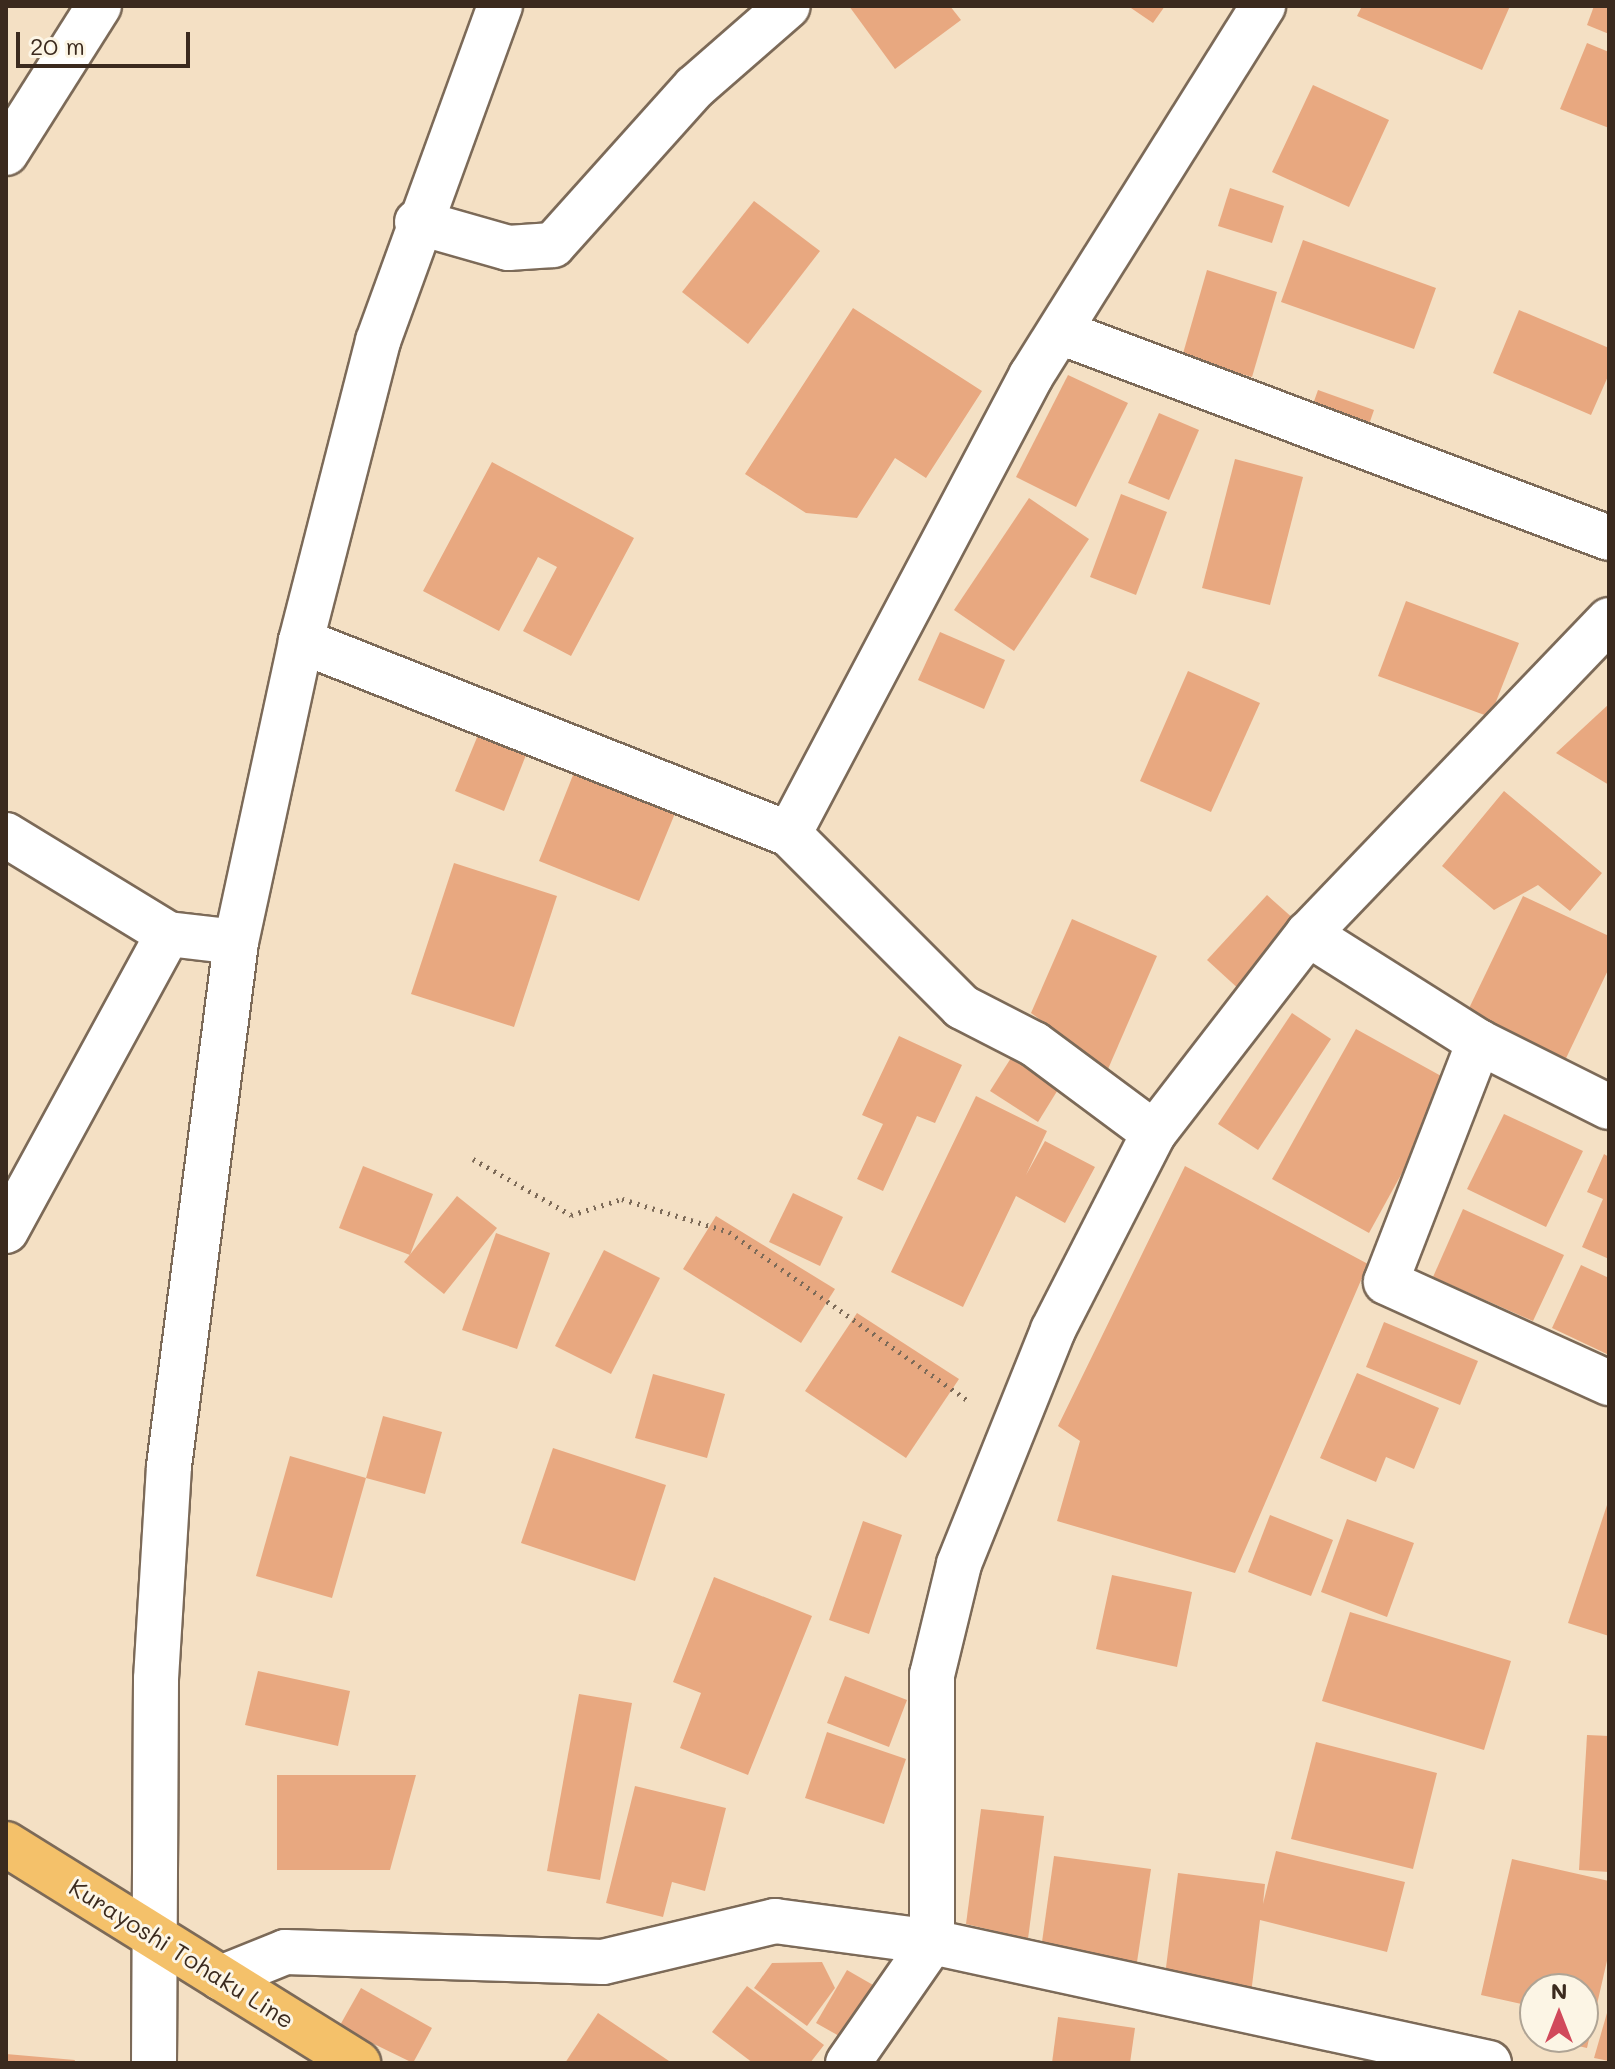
<!DOCTYPE html>
<style>
body{margin:0}
#map{position:relative;width:1615px;height:2069px;overflow:hidden;background:#f4e0c4;font-family:Mali,sans-serif}
div>[style]{position:absolute}
.building>*{inset:0;background:#e8a880}
.path>*{height:5px;margin-top:-2.5px;transform-origin:0;background:repeating-linear-gradient(90deg,#7c6a58 0 2px,transparent 0 8px)}
.roads{filter:drop-shadow(2px 0 #7c6a58) drop-shadow(-2px 0 #7c6a58) drop-shadow(0 2px #7c6a58) drop-shadow(0 -2px #7c6a58)}
.minor>*{height:44px;margin:-22px;padding:0 22px;transform-origin:22px;border-radius:22px;background:#fff}
.major>*{height:44px;margin:-22px;padding:0 22px;transform-origin:22px;border-radius:22px;background:#f4c16a}
span{translate:-50% -50%;white-space:nowrap;text-align:center;line-height:1.15;-webkit-text-stroke:6px #fcf5e5;paint-order:stroke}
.street-label{font-size:24px;color:#3b2a1e}
.frame{position:absolute;inset:0;border:8px solid #3b2a1e;pointer-events:none}
.north{position:absolute;left:1519px;top:1973px;width:80px;height:80px;box-sizing:border-box;background:#fcf5e5;border:2px solid #afa495;border-radius:50%;rotate:0deg;font-size:22px;font-weight:700;line-height:32px;text-align:center;color:#3b2a1e}
.north::after{content:'';display:block;margin:auto;width:28px;height:36px;background:#d1495b;clip-path:polygon(50% 0,100% 100%,50% 72%,0 100%)}
.scale{position:absolute;left:16px;top:32px;width:174px;height:36px;box-sizing:border-box;border:4px solid #3b2a1e;border-top:0;padding-left:10px;font-size:24px;line-height:28px;white-space:nowrap;color:#3b2a1e;-webkit-text-stroke:6px #fcf5e5;paint-order:stroke}
</style>
<div id="map">
<div class="building">
<i style="clip-path:polygon(849px 6px,950px 6px,961px 20px,895px 69px)"></i>
<i style="clip-path:polygon(1128px 6px,1165px 6px,1153px 23px)"></i>
<i style="clip-path:polygon(1362px 6px,1510px 6px,1482px 70px,1357px 16px)"></i>
<i style="clip-path:polygon(1594px 6px,1609px 6px,1609px 34px,1587px 25px)"></i>
<i style="clip-path:polygon(1587px 43px,1609px 52px,1609px 128px,1560px 109px)"></i>
<i style="clip-path:polygon(1313px 85px,1389px 120px,1349px 207px,1272px 172px)"></i>
<i style="clip-path:polygon(1230px 188px,1284px 206px,1272px 243px,1218px 226px)"></i>
<i style="clip-path:polygon(754px 201px,820px 251px,748px 344px,682px 292px)"></i>
<i style="clip-path:polygon(1303px 240px,1436px 288px,1414px 349px,1281px 302px)"></i>
<i style="clip-path:polygon(1207px 270px,1277px 292px,1252px 377px,1182px 357px)"></i>
<i style="clip-path:polygon(853px 308px,982px 391px,926px 478px,895px 458px,857px 518px,806px 513px,745px 474px)"></i>
<i style="clip-path:polygon(1519px 310px,1609px 348px,1609px 374px,1591px 415px,1493px 373px)"></i>
<i style="clip-path:polygon(1068px 375px,1128px 403px,1076px 507px,1016px 477px)"></i>
<i style="clip-path:polygon(1318px 390px,1374px 410px,1364px 439px,1308px 418px)"></i>
<i style="clip-path:polygon(1159px 413px,1199px 430px,1169px 500px,1128px 483px)"></i>
<i style="clip-path:polygon(1235px 459px,1303px 477px,1270px 605px,1202px 588px)"></i>
<i style="clip-path:polygon(492px 462px,634px 538px,571px 656px,523px 631px,557px 567px,538px 557px,499px 631px,423px 591px)"></i>
<i style="clip-path:polygon(1121px 494px,1167px 512px,1136px 595px,1090px 577px)"></i>
<i style="clip-path:polygon(1029px 498px,1089px 539px,1014px 651px,954px 610px)"></i>
<i style="clip-path:polygon(1406px 601px,1519px 643px,1490px 717px,1378px 676px)"></i>
<i style="clip-path:polygon(940px 632px,1005px 660px,984px 709px,918px 680px)"></i>
<i style="clip-path:polygon(1188px 671px,1260px 703px,1211px 812px,1140px 781px)"></i>
<i style="clip-path:polygon(1609px 704px,1609px 785px,1556px 753px)"></i>
<i style="clip-path:polygon(478px 735px,526px 755px,504px 811px,455px 791px)"></i>
<i style="clip-path:polygon(577px 765px,678px 806px,639px 901px,539px 861px)"></i>
<i style="clip-path:polygon(1504px 791px,1602px 873px,1570px 911px,1538px 885px,1494px 910px,1442px 866px)"></i>
<i style="clip-path:polygon(454px 863px,557px 896px,514px 1027px,411px 994px)"></i>
<i style="clip-path:polygon(1267px 895px,1313px 936px,1253px 1002px,1207px 960px)"></i>
<i style="clip-path:polygon(1523px 896px,1609px 936px,1609px 968px,1559px 1073px,1460px 1027px)"></i>
<i style="clip-path:polygon(1072px 919px,1157px 956px,1108px 1069px,1031px 1013px)"></i>
<i style="clip-path:polygon(1292px 1013px,1331px 1039px,1258px 1150px,1218px 1124px)"></i>
<i style="clip-path:polygon(1356px 1029px,1452px 1082px,1369px 1233px,1272px 1179px)"></i>
<i style="clip-path:polygon(899px 1036px,962px 1065px,935px 1123px,917px 1116px,883px 1191px,857px 1179px,883px 1124px,862px 1115px)"></i>
<i style="clip-path:polygon(1011px 1058px,1059px 1088px,1038px 1122px,990px 1091px)"></i>
<i style="clip-path:polygon(976px 1096px,1047px 1131px,1026px 1175px,1045px 1141px,1095px 1167px,1065px 1223px,1016px 1196px,963px 1307px,891px 1272px)"></i>
<i style="clip-path:polygon(1504px 1114px,1583px 1151px,1546px 1227px,1467px 1189px)"></i>
<i style="clip-path:polygon(1604px 1154px,1609px 1157px,1609px 1259px,1582px 1247px,1603px 1199px,1587px 1192px)"></i>
<i style="clip-path:polygon(363px 1166px,433px 1194px,410px 1255px,339px 1228px)"></i>
<i style="clip-path:polygon(1185px 1166px,1368px 1264px,1235px 1573px,1057px 1521px,1080px 1441px,1058px 1426px)"></i>
<i style="clip-path:polygon(793px 1193px,843px 1217px,820px 1266px,769px 1242px)"></i>
<i style="clip-path:polygon(457px 1196px,497px 1228px,444px 1294px,404px 1262px)"></i>
<i style="clip-path:polygon(1463px 1209px,1564px 1255px,1533px 1321px,1433px 1277px)"></i>
<i style="clip-path:polygon(716px 1216px,835px 1289px,801px 1343px,683px 1269px)"></i>
<i style="clip-path:polygon(496px 1233px,550px 1253px,517px 1349px,462px 1330px)"></i>
<i style="clip-path:polygon(604px 1250px,660px 1278px,611px 1374px,555px 1346px)"></i>
<i style="clip-path:polygon(1581px 1265px,1609px 1278px,1609px 1355px,1552px 1328px)"></i>
<i style="clip-path:polygon(857px 1313px,959px 1379px,906px 1458px,805px 1391px)"></i>
<i style="clip-path:polygon(1384px 1322px,1478px 1361px,1460px 1405px,1366px 1367px)"></i>
<i style="clip-path:polygon(1357px 1373px,1439px 1408px,1414px 1469px,1386px 1457px,1376px 1482px,1320px 1458px)"></i>
<i style="clip-path:polygon(653px 1374px,725px 1394px,707px 1458px,635px 1438px)"></i>
<i style="clip-path:polygon(383px 1416px,442px 1432px,425px 1494px,366px 1478px)"></i>
<i style="clip-path:polygon(553px 1448px,666px 1485px,635px 1581px,521px 1543px)"></i>
<i style="clip-path:polygon(290px 1456px,366px 1478px,332px 1598px,256px 1576px)"></i>
<i style="clip-path:polygon(1609px 1499px,1609px 1636px,1568px 1623px)"></i>
<i style="clip-path:polygon(1270px 1515px,1333px 1540px,1311px 1596px,1248px 1572px)"></i>
<i style="clip-path:polygon(1347px 1519px,1414px 1543px,1387px 1617px,1321px 1592px)"></i>
<i style="clip-path:polygon(863px 1521px,902px 1535px,869px 1634px,829px 1620px)"></i>
<i style="clip-path:polygon(1112px 1575px,1192px 1592px,1177px 1667px,1096px 1649px)"></i>
<i style="clip-path:polygon(714px 1577px,812px 1616px,748px 1775px,680px 1748px,701px 1693px,673px 1682px)"></i>
<i style="clip-path:polygon(1350px 1612px,1511px 1661px,1484px 1750px,1322px 1701px)"></i>
<i style="clip-path:polygon(258px 1671px,350px 1691px,338px 1746px,245px 1725px)"></i>
<i style="clip-path:polygon(845px 1676px,907px 1700px,889px 1747px,827px 1723px)"></i>
<i style="clip-path:polygon(579px 1694px,632px 1703px,600px 1880px,547px 1871px)"></i>
<i style="clip-path:polygon(827px 1732px,906px 1759px,884px 1824px,805px 1798px)"></i>
<i style="clip-path:polygon(1587px 1735px,1609px 1736px,1609px 1872px,1579px 1870px)"></i>
<i style="clip-path:polygon(1316px 1742px,1437px 1773px,1413px 1869px,1291px 1839px)"></i>
<i style="clip-path:polygon(277px 1775px,416px 1775px,390px 1870px,277px 1870px)"></i>
<i style="clip-path:polygon(635px 1786px,726px 1808px,705px 1891px,672px 1882px,663px 1917px,606px 1903px)"></i>
<i style="clip-path:polygon(981px 1809px,1044px 1816px,1028px 1939px,966px 1924px)"></i>
<i style="clip-path:polygon(1276px 1851px,1405px 1882px,1387px 1952px,1260px 1920px,1250px 2002px,1163px 1991px,1178px 1873px,1265px 1884px,1263px 1904px)"></i>
<i style="clip-path:polygon(1054px 1856px,1151px 1869px,1137px 1962px,1041px 1949px)"></i>
<i style="clip-path:polygon(1512px 1859px,1609px 1881px,1609px 1952px,1587px 2048px,1543px 2038px,1583px 2037px,1583px 1989px,1535px 1989px,1535px 2007px,1481px 1995px)"></i>
<i style="clip-path:polygon(822px 1962px,835px 1988px,807px 2026px,754px 1988px,772px 1963px)"></i>
<i style="clip-path:polygon(847px 1970px,887px 1993px,857px 2046px,816px 2023px)"></i>
<i style="clip-path:polygon(747px 1986px,824px 2045px,810px 2063px,753px 2063px,712px 2032px)"></i>
<i style="clip-path:polygon(361px 1988px,432px 2028px,413px 2063px,339px 2027px)"></i>
<i style="clip-path:polygon(1609px 2006px,1609px 2061px,1594px 2058px)"></i>
<i style="clip-path:polygon(598px 2013px,672px 2063px,565px 2063px)"></i>
<i style="clip-path:polygon(1058px 2017px,1135px 2028px,1130px 2063px,1052px 2063px)"></i>
<i style="clip-path:polygon(6px 2054px,75px 2060px,74px 2063px,6px 2063px)"></i>
</div>
<div class="path">
<i style="left:473px;top:1159px;width:113px;rotate:29.7deg"></i>
<i style="left:571px;top:1215px;width:53px;rotate:-17.4deg"></i>
<i style="left:622px;top:1199px;width:112px;rotate:17.1deg"></i>
<i style="left:729px;top:1232px;width:291px;rotate:35.2deg"></i>
</div>
<div class="roads">
<div class="minor">
<i style="left:6px;top:153px;width:174px;rotate:-57.7deg"></i>
<i style="left:417px;top:222px;width:95px;rotate:15.9deg"></i>
<i style="left:508px;top:248px;width:45px;rotate:-3.8deg"></i>
<i style="left:553px;top:245px;width:212px;rotate:-48.1deg"></i>
<i style="left:695px;top:87px;width:123px;rotate:-41.1deg"></i>
<i style="left:1060px;top:332px;width:586px;rotate:20.57deg"></i>
<i style="left:301px;top:641px;width:525px;rotate:21.58deg"></i>
<i style="left:6px;top:835px;width:190px;rotate:31.4deg"></i>
<i style="left:168px;top:934px;width:68px;rotate:6.7deg"></i>
<i style="left:1308px;top:934px;width:202px;rotate:32.3deg"></i>
<i style="left:1479px;top:1042px;width:145px;rotate:26.6deg"></i>
<i style="left:1479px;top:1042px;width:257px;rotate:111.2deg"></i>
<i style="left:1386px;top:1282px;width:245px;rotate:24.4deg"></i>
<i style="left:1154px;top:1133px;width:149px;rotate:-143.4deg"></i>
<i style="left:1034px;top:1044px;width:81px;rotate:-152.8deg"></i>
<i style="left:962px;top:1007px;width:245px;rotate:-135deg"></i>
<i style="left:789px;top:834px;width:518px;rotate:-62.15deg"></i>
<i style="left:1031px;top:376px;width:437px;rotate:-57.9deg"></i>
<i style="left:6px;top:1231px;width:338px;rotate:-61.4deg"></i>
<i style="left:221px;top:1978px;width:69px;rotate:-22.1deg"></i>
<i style="left:285px;top:1952px;width:318px;rotate:1.8deg"></i>
<i style="left:603px;top:1962px;width:177px;rotate:-13.4deg"></i>
<i style="left:775px;top:1921px;width:158px;rotate:7.6deg"></i>
<i style="left:932px;top:1942px;width:570px;rotate:12.26deg"></i>
<i style="left:154px;top:2063px;width:384px;rotate:-89.7deg"></i>
<i style="left:156px;top:1679px;width:213px;rotate:-86.5deg"></i>
<i style="left:169px;top:1466px;width:528px;rotate:-82.71deg"></i>
<i style="left:236px;top:942px;width:308px;rotate:-77.8deg"></i>
<i style="left:301px;top:641px;width:310px;rotate:-75.6deg"></i>
<i style="left:378px;top:341px;width:357px;rotate:-70deg"></i>
<i style="left:848px;top:2063px;width:147px;rotate:-55.2deg"></i>
<i style="left:932px;top:1942px;width:267px;rotate:-90deg"></i>
<i style="left:932px;top:1675px;width:114px;rotate:-76.3deg"></i>
<i style="left:959px;top:1564px;width:252px;rotate:-68.1deg"></i>
<i style="left:1053px;top:1330px;width:221px;rotate:-62.9deg"></i>
<i style="left:1154px;top:1133px;width:252px;rotate:-52.3deg"></i>
<i style="left:1308px;top:934px;width:435px;rotate:-46.2deg"></i>
</div>
<div class="major">
<i style="left:6px;top:1844px;width:415px;rotate:31.9deg"></i>
</div>
</div>
<div class="street-label">
<span style="left:182px;top:1953px;rotate:32deg">Kurayoshi Tohaku Line</span>
</div>
<div class="frame"></div>
<div class="north">N</div>
<div class="scale">20 m</div>
</div>
